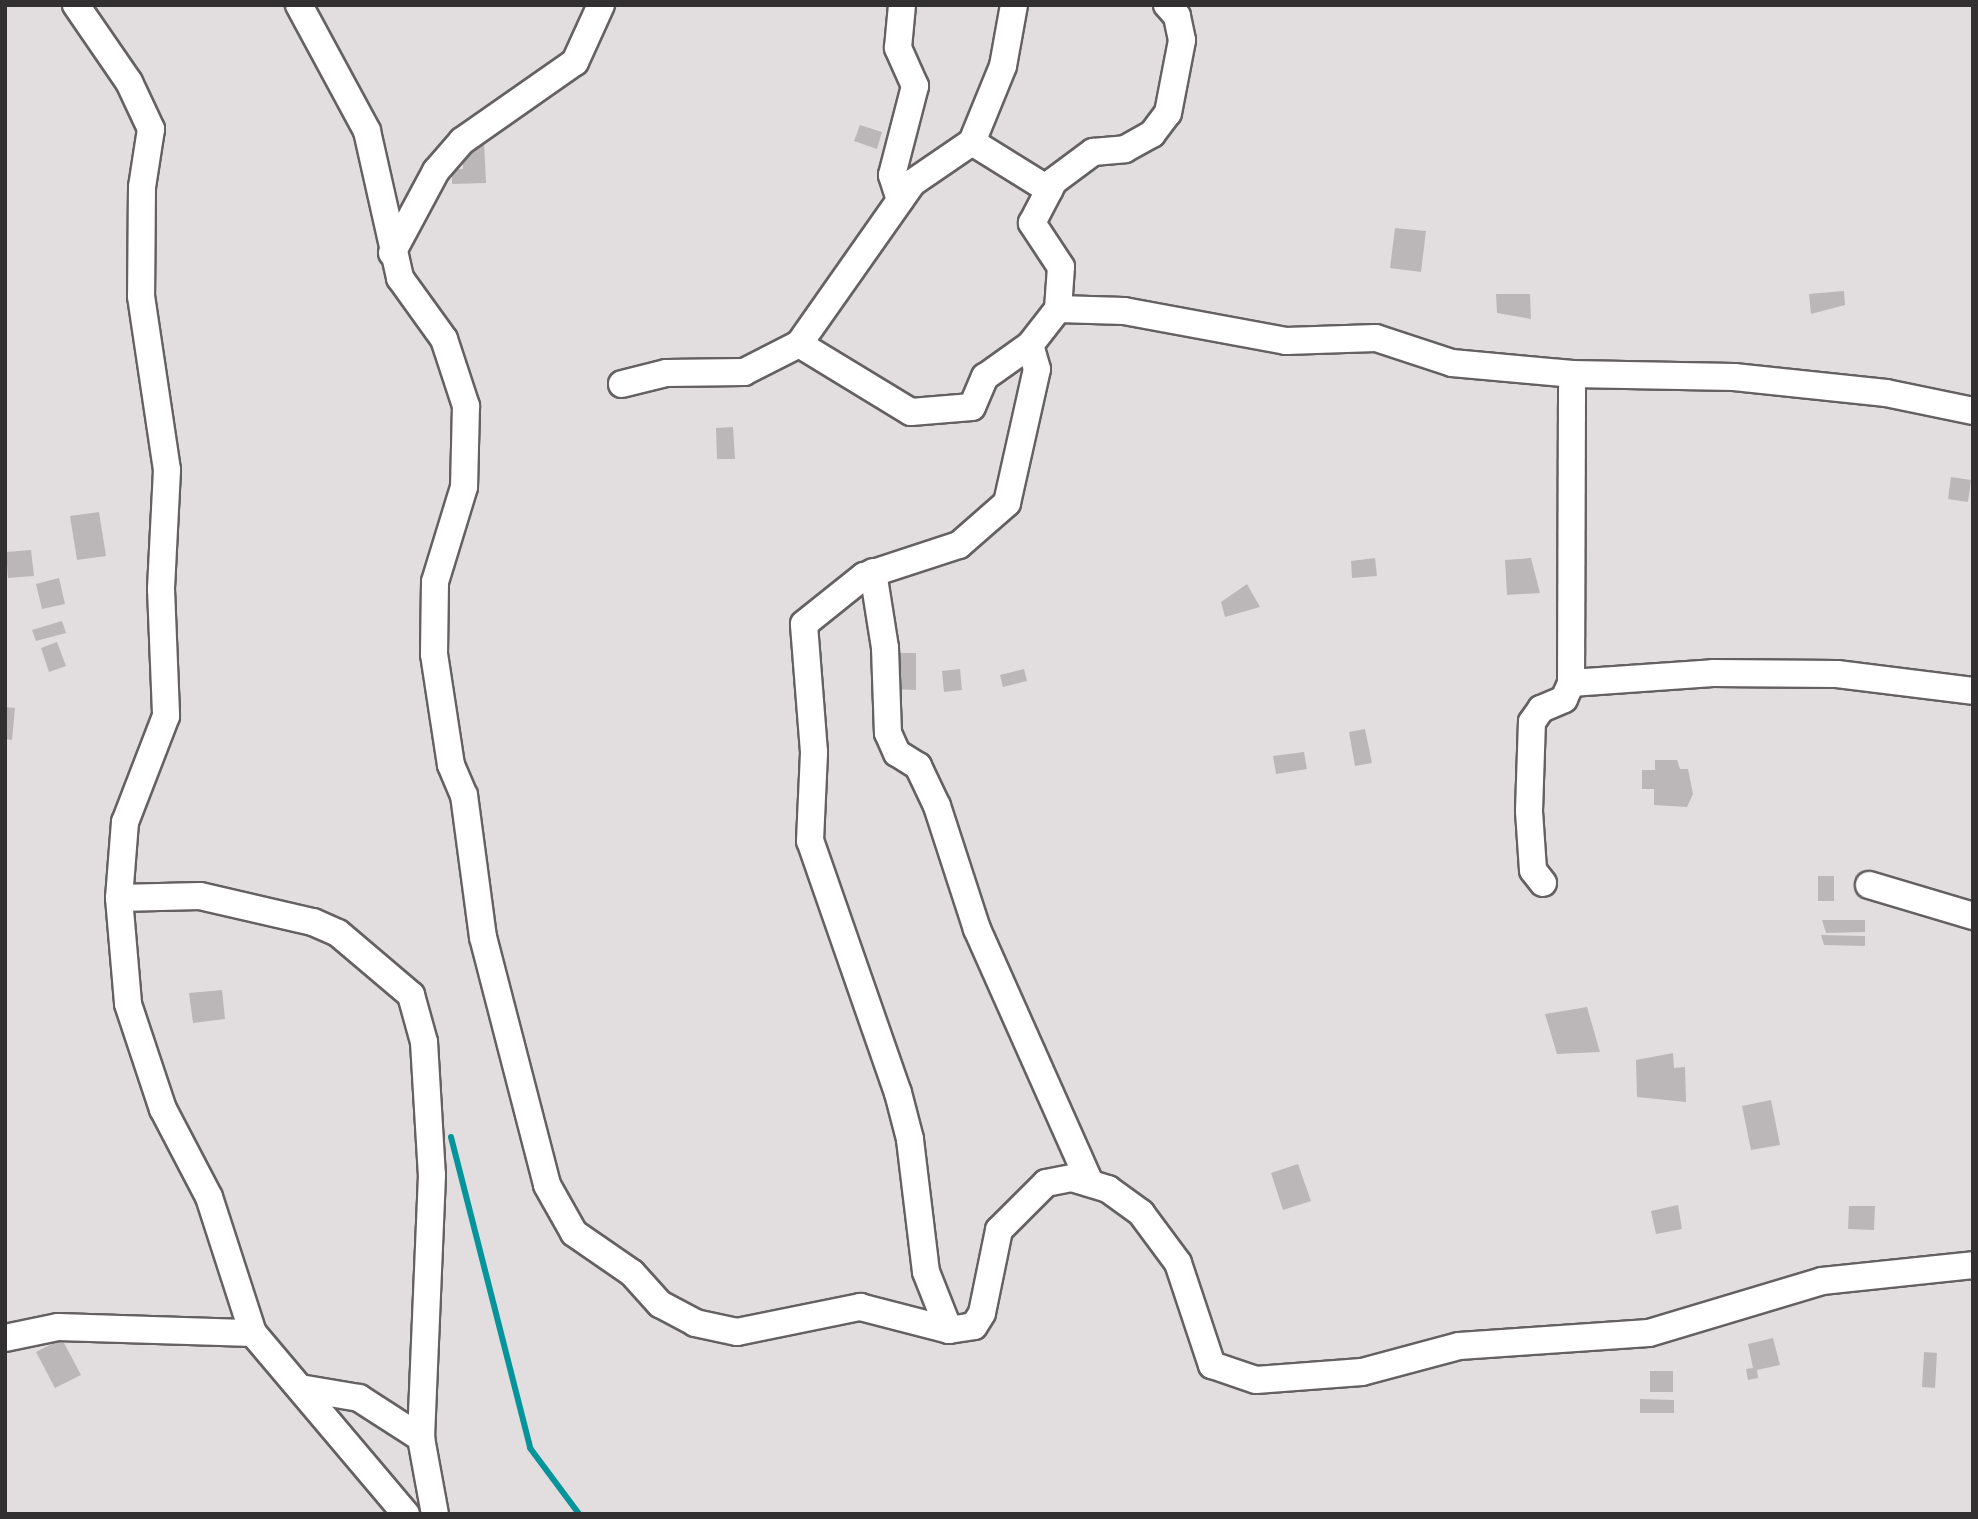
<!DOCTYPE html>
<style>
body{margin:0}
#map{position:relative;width:1978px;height:1519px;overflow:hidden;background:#e2dee0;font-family:"Varela Round",sans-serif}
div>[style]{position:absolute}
.stream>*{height:6px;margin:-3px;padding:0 3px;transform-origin:3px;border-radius:3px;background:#05949a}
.building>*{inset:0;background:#bbb7b9}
.roads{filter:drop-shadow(2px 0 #656163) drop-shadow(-2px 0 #656163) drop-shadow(0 2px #656163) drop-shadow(0 -2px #656163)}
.minor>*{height:26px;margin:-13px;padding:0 13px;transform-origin:13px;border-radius:13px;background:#fff}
span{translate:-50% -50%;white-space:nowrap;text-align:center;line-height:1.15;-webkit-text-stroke:6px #e2dee0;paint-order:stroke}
.frame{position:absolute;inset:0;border:7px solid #323031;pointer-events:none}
</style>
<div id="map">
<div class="stream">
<i style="left:451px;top:1137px;width:321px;rotate:75.7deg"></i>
<i style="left:530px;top:1448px;width:82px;rotate:53.4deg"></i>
</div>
<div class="building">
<i style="clip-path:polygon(860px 125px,882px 132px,877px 149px,854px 141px)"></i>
<i style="clip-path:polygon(462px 141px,484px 141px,486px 183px,452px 184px,452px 169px,463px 169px)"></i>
<i style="clip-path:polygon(1395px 228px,1426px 231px,1421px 272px,1390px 268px)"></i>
<i style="clip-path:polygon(1844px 291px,1845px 305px,1811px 314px,1809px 294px)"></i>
<i style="clip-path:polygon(1496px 294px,1530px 294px,1531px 319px,1497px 313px)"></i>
<i style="clip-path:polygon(733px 427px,735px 459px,717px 459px,716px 428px)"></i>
<i style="clip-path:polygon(1951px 477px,1971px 480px,1968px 502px,1948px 499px)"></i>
<i style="clip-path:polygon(99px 512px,106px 556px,77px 560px,70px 516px)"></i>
<i style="clip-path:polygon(31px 550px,34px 576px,8px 578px,6px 552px)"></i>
<i style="clip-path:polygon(1375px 558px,1377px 576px,1352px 578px,1351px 561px)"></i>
<i style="clip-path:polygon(1531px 558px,1540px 593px,1507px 595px,1505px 560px)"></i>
<i style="clip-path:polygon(59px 578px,65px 604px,42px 609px,36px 584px)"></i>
<i style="clip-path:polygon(1247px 584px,1260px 607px,1225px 617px,1221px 602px)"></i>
<i style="clip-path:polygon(62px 621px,66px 633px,36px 641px,32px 630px)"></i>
<i style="clip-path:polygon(57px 642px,66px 666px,49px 672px,41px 648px)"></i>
<i style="clip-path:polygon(890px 653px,916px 653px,916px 690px,890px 689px)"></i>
<i style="clip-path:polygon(960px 669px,962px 690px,944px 692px,942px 671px)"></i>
<i style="clip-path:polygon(1024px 669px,1027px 681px,1003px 687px,1000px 675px)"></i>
<i style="clip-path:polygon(5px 707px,15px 708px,12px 740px,5px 739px)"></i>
<i style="clip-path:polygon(1365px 729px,1372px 763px,1355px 766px,1349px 732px)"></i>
<i style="clip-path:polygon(1304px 752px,1307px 769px,1276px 774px,1273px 756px)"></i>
<i style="clip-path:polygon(1655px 760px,1677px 760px,1680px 769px,1688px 769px,1693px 794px,1687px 807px,1654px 805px,1654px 789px,1642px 789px,1642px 770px,1655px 770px)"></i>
<i style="clip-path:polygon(1818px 876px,1834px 876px,1834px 901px,1818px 901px)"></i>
<i style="clip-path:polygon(1822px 920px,1865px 920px,1865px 932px,1826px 933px)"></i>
<i style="clip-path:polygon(1821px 935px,1865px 936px,1865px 946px,1824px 945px)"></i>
<i style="clip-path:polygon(222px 990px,225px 1019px,193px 1023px,189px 993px)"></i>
<i style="clip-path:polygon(1587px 1007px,1600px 1052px,1557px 1054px,1545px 1014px)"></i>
<i style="clip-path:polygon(1673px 1053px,1674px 1068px,1685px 1067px,1686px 1102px,1637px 1097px,1636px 1060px)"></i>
<i style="clip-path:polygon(1771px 1100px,1780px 1145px,1751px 1150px,1742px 1106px)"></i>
<i style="clip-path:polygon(1298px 1164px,1311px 1201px,1283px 1210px,1271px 1173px)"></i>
<i style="clip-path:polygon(1678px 1205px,1682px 1229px,1656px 1234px,1651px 1211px)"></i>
<i style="clip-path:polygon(1849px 1206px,1875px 1206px,1874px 1230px,1848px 1229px)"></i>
<i style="clip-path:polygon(1773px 1338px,1780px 1365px,1757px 1370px,1758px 1378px,1748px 1380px,1746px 1369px,1753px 1368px,1748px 1344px)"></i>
<i style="clip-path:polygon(62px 1339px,81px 1375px,55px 1388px,36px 1352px)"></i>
<i style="clip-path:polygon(1924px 1352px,1937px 1353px,1935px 1388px,1922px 1387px)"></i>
<i style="clip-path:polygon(1650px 1371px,1673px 1371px,1673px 1392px,1650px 1392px)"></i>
<i style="clip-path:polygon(1640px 1399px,1674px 1400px,1674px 1413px,1640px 1413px)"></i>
</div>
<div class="roads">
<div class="minor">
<i style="left:76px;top:5px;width:93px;rotate:55.5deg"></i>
<i style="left:129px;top:82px;width:52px;rotate:64.9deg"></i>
<i style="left:151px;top:129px;width:59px;rotate:98.8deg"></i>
<i style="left:142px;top:187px;width:109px;rotate:90.5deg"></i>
<i style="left:141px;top:296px;width:176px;rotate:81.5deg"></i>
<i style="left:167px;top:470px;width:119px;rotate:92.9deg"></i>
<i style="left:161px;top:589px;width:127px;rotate:87.7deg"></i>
<i style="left:166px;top:716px;width:114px;rotate:111.1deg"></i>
<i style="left:125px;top:822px;width:76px;rotate:94.5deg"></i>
<i style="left:119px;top:898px;width:106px;rotate:85.1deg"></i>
<i style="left:128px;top:1004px;width:111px;rotate:71.6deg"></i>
<i style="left:163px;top:1109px;width:99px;rotate:62.4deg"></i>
<i style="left:209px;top:1197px;width:143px;rotate:72.1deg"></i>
<i style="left:253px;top:1333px;width:237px;rotate:49.8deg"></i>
<i style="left:299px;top:5px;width:143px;rotate:61.6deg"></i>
<i style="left:367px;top:131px;width:151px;rotate:77.3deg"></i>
<i style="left:400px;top:278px;width:75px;rotate:54.2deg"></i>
<i style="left:444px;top:339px;width:71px;rotate:71.8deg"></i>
<i style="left:466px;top:406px;width:81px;rotate:91.4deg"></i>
<i style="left:464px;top:487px;width:99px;rotate:107deg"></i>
<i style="left:435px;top:582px;width:72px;rotate:90.8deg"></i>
<i style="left:434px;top:654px;width:112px;rotate:81.3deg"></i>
<i style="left:451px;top:765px;width:33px;rotate:67deg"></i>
<i style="left:464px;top:795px;width:143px;rotate:82.4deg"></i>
<i style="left:483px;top:937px;width:256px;rotate:75.5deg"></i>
<i style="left:547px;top:1185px;width:55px;rotate:60.6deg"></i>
<i style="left:574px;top:1233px;width:70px;rotate:34.6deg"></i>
<i style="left:632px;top:1273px;width:42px;rotate:47.9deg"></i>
<i style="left:660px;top:1304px;width:40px;rotate:28deg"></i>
<i style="left:695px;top:1323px;width:43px;rotate:12.1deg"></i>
<i style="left:737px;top:1332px;width:126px;rotate:-11.5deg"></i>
<i style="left:860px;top:1307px;width:92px;rotate:14.5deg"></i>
<i style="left:949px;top:1330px;width:25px;rotate:-9deg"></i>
<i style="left:974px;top:1326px;width:15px;rotate:-58deg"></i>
<i style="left:982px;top:1313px;width:85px;rotate:-78.4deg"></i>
<i style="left:999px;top:1230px;width:66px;rotate:-45deg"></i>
<i style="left:1046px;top:1183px;width:26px;rotate:-11deg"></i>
<i style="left:1072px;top:1178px;width:38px;rotate:17deg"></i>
<i style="left:1108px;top:1189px;width:41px;rotate:36deg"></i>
<i style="left:1141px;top:1213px;width:62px;rotate:53.5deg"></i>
<i style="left:1178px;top:1263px;width:108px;rotate:71.6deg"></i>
<i style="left:1212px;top:1365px;width:46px;rotate:18.8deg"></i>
<i style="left:1256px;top:1380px;width:106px;rotate:-4.3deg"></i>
<i style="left:1362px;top:1372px;width:100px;rotate:-15deg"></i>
<i style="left:1459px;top:1346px;width:190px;rotate:-3.9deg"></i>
<i style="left:1649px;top:1333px;width:181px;rotate:-16.7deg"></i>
<i style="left:1822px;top:1281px;width:152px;rotate:-6deg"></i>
<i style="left:972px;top:142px;width:91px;rotate:31.9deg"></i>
<i style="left:900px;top:200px;width:26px;rotate:-108deg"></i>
<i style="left:892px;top:175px;width:92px;rotate:-75.5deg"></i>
<i style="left:915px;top:86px;width:42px;rotate:-114.1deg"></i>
<i style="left:898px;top:48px;width:43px;rotate:-84.7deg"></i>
<i style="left:392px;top:253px;width:93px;rotate:-61.8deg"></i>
<i style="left:436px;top:171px;width:40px;rotate:-49deg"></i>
<i style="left:462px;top:141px;width:138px;rotate:-35deg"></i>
<i style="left:575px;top:62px;width:63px;rotate:-65.5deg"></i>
<i style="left:1058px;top:309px;width:66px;rotate:1.7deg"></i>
<i style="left:1124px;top:311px;width:165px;rotate:10.5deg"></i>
<i style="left:1286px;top:341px;width:90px;rotate:-1.9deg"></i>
<i style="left:1376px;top:338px;width:80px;rotate:18.2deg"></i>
<i style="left:1452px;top:363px;width:121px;rotate:5.2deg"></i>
<i style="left:1572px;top:374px;width:162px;rotate:1.1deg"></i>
<i style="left:1734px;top:377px;width:153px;rotate:6deg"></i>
<i style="left:1886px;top:393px;width:89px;rotate:11.7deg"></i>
<i style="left:799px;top:344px;width:131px;rotate:31.3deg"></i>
<i style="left:911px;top:412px;width:61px;rotate:-4.7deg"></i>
<i style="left:972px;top:407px;width:33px;rotate:-67deg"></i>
<i style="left:985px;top:377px;width:55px;rotate:-35.4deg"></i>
<i style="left:1030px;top:345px;width:46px;rotate:-52.1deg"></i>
<i style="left:1058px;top:309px;width:42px;rotate:-85.9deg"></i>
<i style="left:1061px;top:267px;width:53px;rotate:-123.4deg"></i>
<i style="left:1032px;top:223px;width:47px;rotate:-62.4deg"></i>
<i style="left:1054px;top:181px;width:49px;rotate:-36.6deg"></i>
<i style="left:1093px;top:152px;width:32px;rotate:-5deg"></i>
<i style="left:1125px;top:149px;width:31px;rotate:-29deg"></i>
<i style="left:1152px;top:134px;width:26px;rotate:-53deg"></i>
<i style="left:1168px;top:113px;width:74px;rotate:-79.1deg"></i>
<i style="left:1182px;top:40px;width:25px;rotate:-102deg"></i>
<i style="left:1177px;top:16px;width:15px;rotate:-132deg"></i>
<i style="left:622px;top:384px;width:45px;rotate:-14deg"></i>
<i style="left:666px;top:373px;width:78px;rotate:-0.7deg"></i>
<i style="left:744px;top:372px;width:62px;rotate:-27deg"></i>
<i style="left:799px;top:344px;width:197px;rotate:-54.9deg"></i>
<i style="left:912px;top:183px;width:73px;rotate:-34.3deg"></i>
<i style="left:972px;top:142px;width:82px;rotate:-67.8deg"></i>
<i style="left:1003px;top:66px;width:62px;rotate:-79.8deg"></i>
<i style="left:873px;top:572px;width:77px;rotate:81deg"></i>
<i style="left:885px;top:648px;width:85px;rotate:88deg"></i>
<i style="left:888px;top:733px;width:22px;rotate:66deg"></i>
<i style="left:897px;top:753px;width:25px;rotate:32deg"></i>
<i style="left:918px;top:766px;width:44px;rotate:64.6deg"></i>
<i style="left:937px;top:806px;width:129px;rotate:72deg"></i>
<i style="left:977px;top:929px;width:278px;rotate:66deg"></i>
<i style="left:1571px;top:683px;width:142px;rotate:-4deg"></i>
<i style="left:1713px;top:673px;width:124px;rotate:0.5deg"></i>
<i style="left:1837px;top:674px;width:137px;rotate:7.1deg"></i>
<i style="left:1543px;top:883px;width:16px;rotate:-128deg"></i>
<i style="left:1533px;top:870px;width:59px;rotate:-93.9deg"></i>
<i style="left:1529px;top:811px;width:89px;rotate:-88.1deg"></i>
<i style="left:1532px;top:722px;width:16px;rotate:-55deg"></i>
<i style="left:1541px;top:709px;width:25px;rotate:-23deg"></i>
<i style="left:1564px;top:699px;width:17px;rotate:-66deg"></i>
<i style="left:1571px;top:683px;width:309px;rotate:-89.8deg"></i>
<i style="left:1869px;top:885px;width:109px;rotate:16.6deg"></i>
<i style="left:119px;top:898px;width:81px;rotate:-1.4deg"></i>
<i style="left:200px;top:896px;width:116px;rotate:13deg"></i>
<i style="left:313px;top:922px;width:27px;rotate:24deg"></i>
<i style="left:338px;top:933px;width:96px;rotate:40.3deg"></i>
<i style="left:411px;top:995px;width:49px;rotate:74.5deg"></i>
<i style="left:424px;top:1042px;width:133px;rotate:86.6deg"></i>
<i style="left:432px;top:1175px;width:263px;rotate:92.4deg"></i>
<i style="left:421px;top:1438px;width:77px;rotate:79.6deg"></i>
<i style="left:949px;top:1330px;width:62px;rotate:-111.6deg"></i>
<i style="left:926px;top:1272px;width:134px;rotate:-96.9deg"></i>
<i style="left:910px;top:1139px;width:48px;rotate:-104.6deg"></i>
<i style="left:898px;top:1093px;width:267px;rotate:-109.2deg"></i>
<i style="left:810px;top:841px;width:89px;rotate:-87.4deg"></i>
<i style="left:814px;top:752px;width:128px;rotate:-94.5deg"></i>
<i style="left:804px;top:624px;width:77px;rotate:-38.7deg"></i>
<i style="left:864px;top:576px;width:100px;rotate:-18.1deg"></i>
<i style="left:959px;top:545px;width:64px;rotate:-41.2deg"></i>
<i style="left:1007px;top:503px;width:137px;rotate:-77.4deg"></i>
<i style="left:1037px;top:369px;width:25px;rotate:-106deg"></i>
<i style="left:5px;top:1338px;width:54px;rotate:-11.7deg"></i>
<i style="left:58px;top:1327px;width:195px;rotate:1.8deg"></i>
<i style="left:306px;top:1389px;width:54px;rotate:9.6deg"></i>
<i style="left:359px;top:1398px;width:74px;rotate:32.8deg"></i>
</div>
</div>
<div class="frame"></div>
</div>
